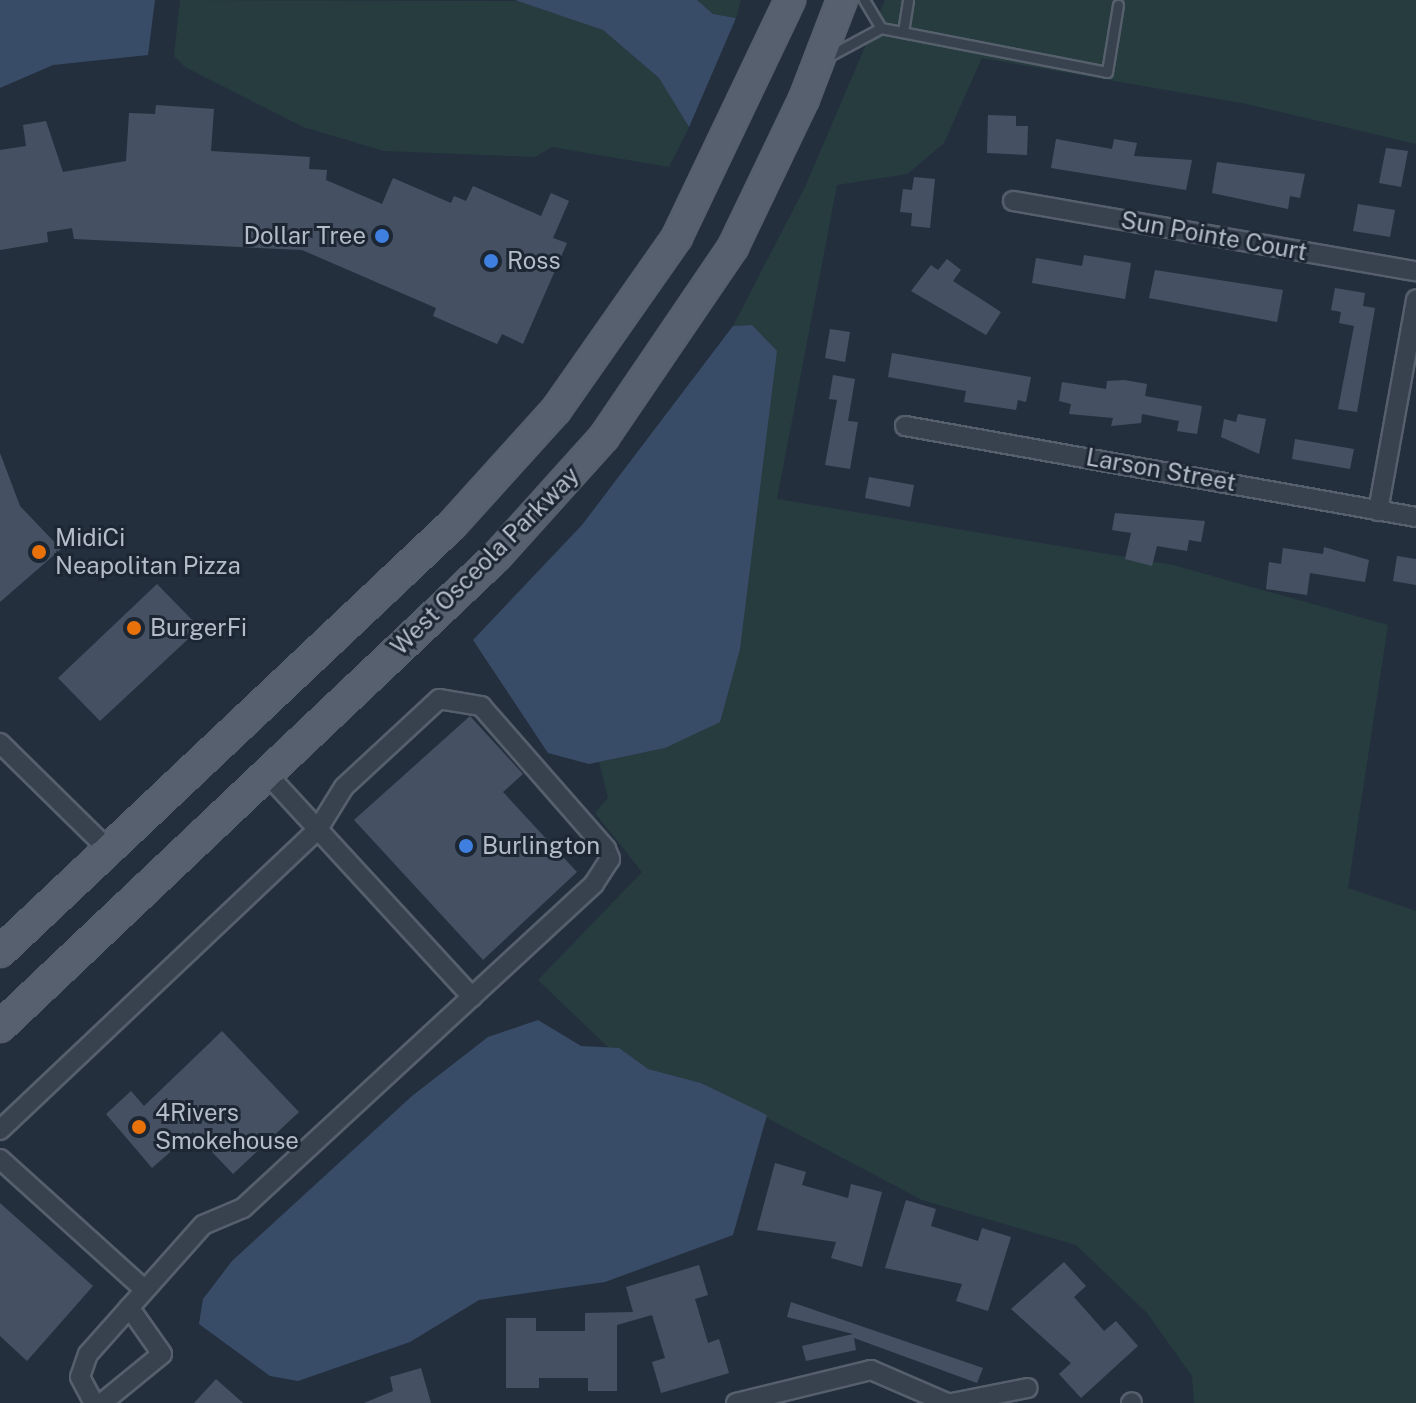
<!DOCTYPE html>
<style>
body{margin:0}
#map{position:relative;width:1416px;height:1403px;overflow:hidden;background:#242f3e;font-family:"Public Sans",sans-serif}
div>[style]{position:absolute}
.green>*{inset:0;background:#263c3f}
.water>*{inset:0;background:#394c67}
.building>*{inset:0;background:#455162}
.roads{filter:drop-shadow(2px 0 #565f6c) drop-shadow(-2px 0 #565f6c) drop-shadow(0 2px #565f6c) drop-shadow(0 -2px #565f6c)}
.service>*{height:9px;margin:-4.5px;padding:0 4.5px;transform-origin:4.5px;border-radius:4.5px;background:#38414e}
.minor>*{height:18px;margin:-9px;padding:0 9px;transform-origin:9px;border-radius:9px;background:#38414e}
.primary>*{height:28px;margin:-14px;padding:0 14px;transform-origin:14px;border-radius:14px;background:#56606e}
.dots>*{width:22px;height:22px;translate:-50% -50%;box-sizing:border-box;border:4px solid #1d2633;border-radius:50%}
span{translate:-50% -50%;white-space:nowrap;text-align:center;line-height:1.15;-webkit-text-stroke:6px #1d2633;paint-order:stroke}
.poi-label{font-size:24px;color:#b4bcc9}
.right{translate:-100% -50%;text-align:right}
.left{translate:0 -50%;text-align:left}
.street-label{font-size:24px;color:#b4bcc9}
</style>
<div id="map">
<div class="green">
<i style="clip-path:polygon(180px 0,526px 1px,603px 30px,659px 78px,689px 127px,669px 167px,552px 147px,535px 157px,384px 151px,303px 127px,185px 67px,174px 56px)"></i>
<i style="clip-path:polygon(697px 0,741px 0,736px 18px,713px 14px)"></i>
<i style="clip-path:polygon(885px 0,1416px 0,1416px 144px,1247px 104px,982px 58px,944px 143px,907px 174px,837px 185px,777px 499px,1173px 565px,1388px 625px,1348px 888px,1416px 911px,1416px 1403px,1194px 1403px,1192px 1376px,1147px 1313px,1076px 1245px,922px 1200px,701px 1083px,648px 1069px,611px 1050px,538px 980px,642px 872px,595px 813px,608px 798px,599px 762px,665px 748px,753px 325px,733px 326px,805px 187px)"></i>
</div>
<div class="water">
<i style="clip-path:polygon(0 0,155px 0,148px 55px,53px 65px,0 88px)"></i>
<i style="clip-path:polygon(515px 0,697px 0,713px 14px,736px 18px,689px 127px,659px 78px,603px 30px)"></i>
<i style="clip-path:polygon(752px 325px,777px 351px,740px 649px,720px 722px,665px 748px,589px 764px,548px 753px,473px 640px,582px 525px,733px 326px)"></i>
<i style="clip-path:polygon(538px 1020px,581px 1046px,619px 1048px,648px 1069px,701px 1083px,767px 1115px,733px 1235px,605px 1282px,479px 1300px,410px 1342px,298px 1381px,270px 1376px,199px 1324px,203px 1299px,232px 1261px,412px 1096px,488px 1037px)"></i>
</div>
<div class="building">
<i style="clip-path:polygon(156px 105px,214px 109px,211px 151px,310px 157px,309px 169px,327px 170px,326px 180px,382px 204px,393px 178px,451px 203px,454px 196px,466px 201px,473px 186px,541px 216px,551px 193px,569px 201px,553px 238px,567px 243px,523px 344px,502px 334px,497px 344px,433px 316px,436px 308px,302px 250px,74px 239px,72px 228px,47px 232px,48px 242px,0 250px,0 150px,26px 146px,23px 125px,46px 121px,63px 172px,126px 161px,129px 113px,155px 114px)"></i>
<i style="clip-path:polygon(988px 115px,1016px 116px,1016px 126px,1028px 126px,1027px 155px,987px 153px)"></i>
<i style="clip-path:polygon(1056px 139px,1112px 149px,1114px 139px,1137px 143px,1134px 156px,1192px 160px,1186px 190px,1051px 168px)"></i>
<i style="clip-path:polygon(1386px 148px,1408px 151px,1401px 187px,1379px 183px)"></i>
<i style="clip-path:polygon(1217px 162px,1305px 174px,1300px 198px,1290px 196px,1288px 209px,1212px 193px)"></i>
<i style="clip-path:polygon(914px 177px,935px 179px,930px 228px,911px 226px,912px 213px,900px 212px,903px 189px,912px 190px)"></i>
<i style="clip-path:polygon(1358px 204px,1395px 210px,1390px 237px,1353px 231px)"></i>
<i style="clip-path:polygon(1084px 255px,1131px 263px,1125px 299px,1032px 283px,1036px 258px,1082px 266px)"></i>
<i style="clip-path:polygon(947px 259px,961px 270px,953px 281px,1001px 312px,986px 335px,911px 291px,931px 265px,938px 270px)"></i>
<i style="clip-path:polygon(1155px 270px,1283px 290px,1277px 322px,1149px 298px)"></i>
<i style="clip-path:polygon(1335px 288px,1365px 293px,1363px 306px,1375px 308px,1357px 412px,1338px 409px,1354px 326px,1339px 323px,1341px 312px,1331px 310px)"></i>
<i style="clip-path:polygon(830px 329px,850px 332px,845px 362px,825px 358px)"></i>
<i style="clip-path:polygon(892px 353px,1031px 377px,1026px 402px,1018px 400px,1016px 410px,964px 402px,966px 391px,888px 377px)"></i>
<i style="clip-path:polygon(833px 375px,855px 379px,848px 421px,858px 422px,850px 469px,825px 465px,837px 400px,829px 399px)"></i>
<i style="clip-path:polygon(1124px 380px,1147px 384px,1145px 396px,1202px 406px,1197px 434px,1177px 431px,1179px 421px,1142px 414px,1141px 423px,1111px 426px,1113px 418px,1069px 414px,1071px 404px,1059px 401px,1062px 382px,1106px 389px,1107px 381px)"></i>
<i style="clip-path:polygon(1238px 414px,1266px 419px,1259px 454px,1221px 437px,1224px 419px,1236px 422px)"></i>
<i style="clip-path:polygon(1295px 439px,1354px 449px,1350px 469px,1292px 459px)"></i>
<i style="clip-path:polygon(0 453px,20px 506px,61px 549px,0 602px)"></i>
<i style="clip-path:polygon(869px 477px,914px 485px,910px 507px,865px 498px)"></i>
<i style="clip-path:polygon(1115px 513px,1205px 521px,1201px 542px,1189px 540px,1187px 551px,1157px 546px,1152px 566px,1125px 559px,1131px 533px,1112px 530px)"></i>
<i style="clip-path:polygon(1324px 547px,1369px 560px,1365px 582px,1310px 573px,1307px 595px,1266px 589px,1269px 562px,1281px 564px,1283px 548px,1323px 554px)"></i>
<i style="clip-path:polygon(1397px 556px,1416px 559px,1416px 585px,1393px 581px)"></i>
<i style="clip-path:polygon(157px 584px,200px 628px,100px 721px,58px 678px)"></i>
<i style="clip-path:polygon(470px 716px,523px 774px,503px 792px,577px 872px,483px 960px,354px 820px)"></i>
<i style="clip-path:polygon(222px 1031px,299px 1112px,233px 1174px,193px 1132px,152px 1168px,106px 1114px,131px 1091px,144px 1106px)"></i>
<i style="clip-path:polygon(775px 1163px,806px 1172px,802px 1185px,848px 1198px,851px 1184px,882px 1192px,862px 1267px,831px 1258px,836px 1242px,757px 1230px)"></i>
<i style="clip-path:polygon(906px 1200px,936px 1209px,931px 1226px,978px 1241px,982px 1228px,1011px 1237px,988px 1311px,956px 1301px,962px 1284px,885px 1268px)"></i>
<i style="clip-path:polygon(0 1203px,93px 1286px,27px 1361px,0 1336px)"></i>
<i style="clip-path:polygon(1064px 1262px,1086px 1286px,1074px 1297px,1104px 1331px,1116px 1321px,1138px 1346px,1081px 1398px,1059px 1374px,1071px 1363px,1011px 1309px)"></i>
<i style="clip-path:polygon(699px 1265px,708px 1295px,695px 1299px,708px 1343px,719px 1339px,729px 1373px,661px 1393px,652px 1362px,665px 1358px,652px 1315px,617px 1325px,617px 1391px,588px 1391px,588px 1378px,539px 1378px,539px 1388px,506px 1388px,506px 1318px,536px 1318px,536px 1331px,585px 1331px,585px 1313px,633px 1312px,626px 1287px)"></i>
<i style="clip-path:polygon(791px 1302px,983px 1368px,977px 1383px,854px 1338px,856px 1350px,806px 1361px,802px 1346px,853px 1334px,787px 1317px)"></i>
<i style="clip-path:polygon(421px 1368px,431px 1403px,364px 1403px,393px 1391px,390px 1377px)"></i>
<i style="clip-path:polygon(216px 1379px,243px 1403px,194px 1403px)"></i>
</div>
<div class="roads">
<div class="service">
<i style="left:881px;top:28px;width:230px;rotate:11deg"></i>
<i style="left:1107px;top:72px;width:68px;rotate:-80.7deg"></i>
<i style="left:903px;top:32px;width:32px;rotate:-81deg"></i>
<i style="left:829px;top:56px;width:59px;rotate:-28.3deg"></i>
<i style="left:881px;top:28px;width:33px;rotate:-121deg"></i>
</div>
<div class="minor">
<i style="left:1013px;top:201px;width:409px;rotate:9.9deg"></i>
<i style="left:905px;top:426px;width:519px;rotate:10.1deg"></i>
<i style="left:1378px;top:511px;width:215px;rotate:-79.8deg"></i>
<i style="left:0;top:743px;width:153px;rotate:44.5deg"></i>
<i style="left:267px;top:774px;width:303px;rotate:47.4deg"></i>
<i style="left:0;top:1130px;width:438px;rotate:-43.4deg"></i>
<i style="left:318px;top:829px;width:49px;rotate:-58.2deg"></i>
<i style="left:344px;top:787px;width:129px;rotate:-42.8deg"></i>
<i style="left:439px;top:699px;width:43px;rotate:9.5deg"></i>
<i style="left:481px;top:706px;width:190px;rotate:48.8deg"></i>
<i style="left:606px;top:849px;width:11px;rotate:68deg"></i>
<i style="left:610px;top:859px;width:30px;rotate:123deg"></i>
<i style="left:594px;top:884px;width:478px;rotate:137.3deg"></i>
<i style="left:243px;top:1208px;width:43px;rotate:157deg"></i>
<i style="left:203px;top:1225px;width:173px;rotate:131.7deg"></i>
<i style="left:88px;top:1354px;width:24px;rotate:109deg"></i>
<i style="left:80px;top:1377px;width:30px;rotate:62deg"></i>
<i style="left:0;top:1159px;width:195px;rotate:42.1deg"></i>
<i style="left:102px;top:1403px;width:77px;rotate:-39.2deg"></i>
<i style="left:162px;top:1354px;width:57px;rotate:-125.1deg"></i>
<i style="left:736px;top:1403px;width:139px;rotate:-13.7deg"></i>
<i style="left:871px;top:1370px;width:83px;rotate:23.5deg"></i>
<i style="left:952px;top:1403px;width:77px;rotate:-11.2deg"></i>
<i style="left:1131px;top:1403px;width:1px;rotate:-45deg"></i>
</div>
<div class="primary">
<i style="left:0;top:952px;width:622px;rotate:-43.37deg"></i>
<i style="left:452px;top:525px;width:155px;rotate:-47.9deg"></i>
<i style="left:556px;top:410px;width:211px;rotate:-55deg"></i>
<i style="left:677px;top:237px;width:263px;rotate:-64.5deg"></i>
<i style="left:0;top:1027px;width:685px;rotate:-43.46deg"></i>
<i style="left:497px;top:556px;width:160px;rotate:-48deg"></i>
<i style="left:604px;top:437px;width:230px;rotate:-55.8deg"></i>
<i style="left:733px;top:247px;width:164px;rotate:-64.4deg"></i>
<i style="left:804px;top:99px;width:106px;rotate:-69deg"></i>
</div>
</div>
<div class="dots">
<i style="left:382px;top:236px;background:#3f7fe0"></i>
<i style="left:491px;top:261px;background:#3f7fe0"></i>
<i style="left:39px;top:552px;background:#e8710a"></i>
<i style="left:134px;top:628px;background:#e8710a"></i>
<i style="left:466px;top:846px;background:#3f7fe0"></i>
<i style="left:139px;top:1127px;background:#e8710a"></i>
</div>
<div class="poi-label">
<span class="right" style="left:366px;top:236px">Dollar Tree</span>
<span class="left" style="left:507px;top:261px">Ross</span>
<span class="left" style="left:55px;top:552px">MidiCi<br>Neapolitan Pizza</span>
<span class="left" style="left:150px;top:628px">BurgerFi</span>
<span class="left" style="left:482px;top:846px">Burlington</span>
<span class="left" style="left:155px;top:1127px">4Rivers<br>Smokehouse</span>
</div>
<div class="street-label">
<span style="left:1214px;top:236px;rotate:10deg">Sun Pointe Court</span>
<span style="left:1161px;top:470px;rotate:10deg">Larson Street</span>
<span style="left:485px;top:561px;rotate:-45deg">West Osceola Parkway</span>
</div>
</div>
